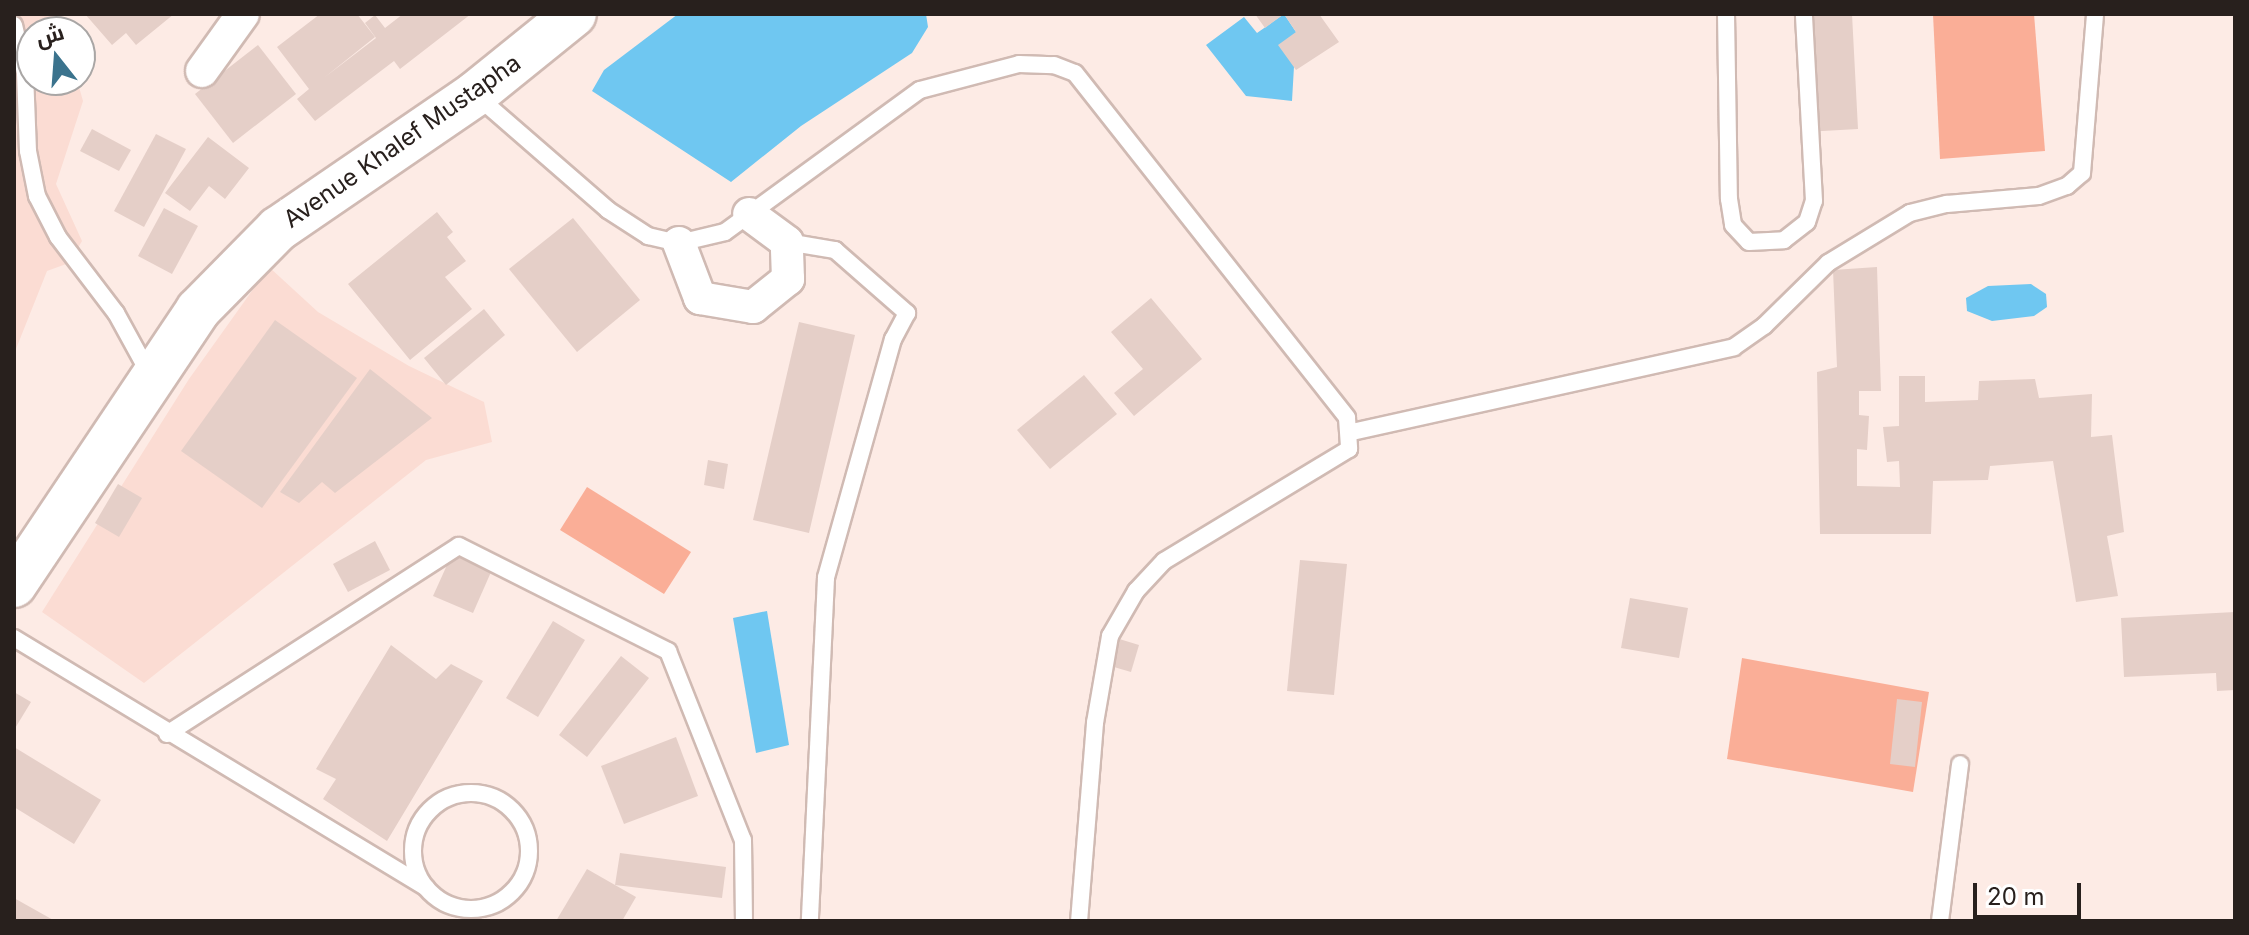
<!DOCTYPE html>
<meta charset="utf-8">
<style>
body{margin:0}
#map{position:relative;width:2249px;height:935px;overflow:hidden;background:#fdebe5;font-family:Inter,Cairo,sans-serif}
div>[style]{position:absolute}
.built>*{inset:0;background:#fbdcd3}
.green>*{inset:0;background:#faae97}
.water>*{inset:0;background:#6fc7f1}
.building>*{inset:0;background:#e5cfc8}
.roads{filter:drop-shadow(2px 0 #d0bab3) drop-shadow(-2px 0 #d0bab3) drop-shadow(0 2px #d0bab3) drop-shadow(0 -2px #d0bab3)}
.service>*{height:16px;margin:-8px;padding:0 8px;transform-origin:8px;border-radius:8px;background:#fff}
.service>.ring{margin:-8px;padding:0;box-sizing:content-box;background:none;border:16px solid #fff;border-radius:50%}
.minor>*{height:32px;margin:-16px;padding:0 16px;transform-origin:16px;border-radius:16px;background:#fff}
.secondary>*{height:44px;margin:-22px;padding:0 22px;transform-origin:22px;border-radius:22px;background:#fff}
span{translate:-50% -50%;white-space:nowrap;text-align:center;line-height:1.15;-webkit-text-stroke:8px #fff;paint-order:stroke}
.street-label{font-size:24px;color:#28201d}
.frame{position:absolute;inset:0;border:16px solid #28201d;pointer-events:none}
.north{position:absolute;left:16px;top:16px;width:80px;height:80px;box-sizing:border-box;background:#fff;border:2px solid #a9a6a5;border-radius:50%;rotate:343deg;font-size:22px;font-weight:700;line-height:32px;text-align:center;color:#28201d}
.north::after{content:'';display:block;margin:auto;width:28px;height:36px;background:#3b738d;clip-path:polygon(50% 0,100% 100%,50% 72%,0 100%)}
.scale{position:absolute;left:1973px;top:883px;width:108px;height:36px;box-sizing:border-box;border:4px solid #28201d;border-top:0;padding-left:10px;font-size:24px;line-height:28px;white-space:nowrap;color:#28201d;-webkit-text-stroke:6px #fff;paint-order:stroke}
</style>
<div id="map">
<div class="built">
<i style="clip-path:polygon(14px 14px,57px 14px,62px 32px,32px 32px,32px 80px,77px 80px,83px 101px,56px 184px,82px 241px,69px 263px,47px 271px,14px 354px)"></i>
<i style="clip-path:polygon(269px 267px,318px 312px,409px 366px,484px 402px,492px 442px,426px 460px,144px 683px,42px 612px,189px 379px)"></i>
</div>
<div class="green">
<i style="clip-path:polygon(1933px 14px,2034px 14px,2045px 151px,1940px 159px)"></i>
<i style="clip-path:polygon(587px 487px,691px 552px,664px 594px,560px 530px)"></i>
<i style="clip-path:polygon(1742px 658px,1929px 692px,1913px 792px,1727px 759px)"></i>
</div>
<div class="water">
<i style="clip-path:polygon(678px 14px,926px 14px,928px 27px,912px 53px,801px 126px,731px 182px,592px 91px,604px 70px)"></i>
<i style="clip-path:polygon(1284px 14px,1296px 32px,1292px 101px,1246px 96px,1206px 45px,1244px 17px,1257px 33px)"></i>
<i style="clip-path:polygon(2031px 284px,2046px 294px,2047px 307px,2034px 316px,1992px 321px,1967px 311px,1966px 298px,1988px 286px)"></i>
<i style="clip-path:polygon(767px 611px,789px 745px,756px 753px,733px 618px)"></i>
</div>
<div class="building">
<i style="clip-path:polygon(85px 14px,174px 14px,136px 45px,126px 33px,112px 45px)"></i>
<i style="clip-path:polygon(320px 14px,357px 14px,375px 37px,325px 77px,376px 38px,365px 23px,375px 15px,385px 28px,403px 14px,471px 14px,400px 69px,394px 61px,315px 121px,297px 99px,309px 89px,277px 47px)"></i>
<i style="clip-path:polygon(1255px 14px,1319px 14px,1339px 42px,1296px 70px,1278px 45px,1296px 32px,1284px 14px,1265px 28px)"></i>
<i style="clip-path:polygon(1813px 14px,1852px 14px,1858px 129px,1805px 132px,1802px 76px,1817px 76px)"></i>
<i style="clip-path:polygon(258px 45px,296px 94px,233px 143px,195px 94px)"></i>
<i style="clip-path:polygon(92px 129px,131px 150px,119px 171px,80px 151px)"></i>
<i style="clip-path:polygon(156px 134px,186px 149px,144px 227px,114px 211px)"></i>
<i style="clip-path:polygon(208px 137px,249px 168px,225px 199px,209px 186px,190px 211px,165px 193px)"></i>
<i style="clip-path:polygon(164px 208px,198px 226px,172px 274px,138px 256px)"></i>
<i style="clip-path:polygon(437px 212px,453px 232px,447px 237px,466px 261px,445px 277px,472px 309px,410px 360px,348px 284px)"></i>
<i style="clip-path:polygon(573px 218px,640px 300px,577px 352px,509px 269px)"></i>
<i style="clip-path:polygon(1877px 267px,1881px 391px,1859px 391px,1859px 415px,1869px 416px,1867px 450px,1857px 449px,1857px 486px,1900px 487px,1899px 461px,1887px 462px,1883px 427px,1899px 426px,1899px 376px,1925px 376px,1925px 402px,1978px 400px,1979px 381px,2035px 379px,2039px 398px,2092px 394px,2091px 437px,2112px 435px,2124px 532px,2107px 536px,2118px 596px,2076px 602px,2053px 461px,1990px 466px,1988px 480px,1933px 481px,1931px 534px,1820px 534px,1817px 372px,1837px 367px,1833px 270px)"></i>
<i style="clip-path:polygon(1151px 298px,1202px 359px,1134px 416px,1114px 393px,1143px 369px,1111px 332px)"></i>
<i style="clip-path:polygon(484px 309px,505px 335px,446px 385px,424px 358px)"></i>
<i style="clip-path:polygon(275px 320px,357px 378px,262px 508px,181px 451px)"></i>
<i style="clip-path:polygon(799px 322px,855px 335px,809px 533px,753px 520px)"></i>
<i style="clip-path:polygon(370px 369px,432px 418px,335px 493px,322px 482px,299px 503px,280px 492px)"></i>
<i style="clip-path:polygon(1084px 375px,1117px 414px,1050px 469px,1017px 430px)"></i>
<i style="clip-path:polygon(708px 460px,728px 464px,724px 489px,704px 485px)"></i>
<i style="clip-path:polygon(118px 484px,142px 498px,119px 537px,95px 523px)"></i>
<i style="clip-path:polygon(375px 541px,390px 570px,348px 592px,333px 564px)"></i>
<i style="clip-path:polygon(452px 554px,491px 572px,473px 613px,433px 596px)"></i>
<i style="clip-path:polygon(1300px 560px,1347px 564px,1334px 695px,1287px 691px)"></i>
<i style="clip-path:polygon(1630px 598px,1688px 608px,1679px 658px,1621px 648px)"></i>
<i style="clip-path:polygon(2235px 612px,2235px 690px,2217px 691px,2216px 673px,2124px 677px,2121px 618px)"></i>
<i style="clip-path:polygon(553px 621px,585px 640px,538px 717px,506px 698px)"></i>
<i style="clip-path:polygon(1116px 638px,1139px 645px,1131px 672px,1107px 665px)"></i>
<i style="clip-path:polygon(391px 645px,436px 679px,451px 664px,483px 681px,387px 841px,323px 799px,336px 779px,316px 769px)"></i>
<i style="clip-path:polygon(621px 656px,649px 678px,587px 757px,559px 735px)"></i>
<i style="clip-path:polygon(14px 692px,31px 702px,14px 730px)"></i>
<i style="clip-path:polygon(1897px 699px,1922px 702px,1915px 767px,1890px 764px)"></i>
<i style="clip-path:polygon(676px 737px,698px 796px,624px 824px,601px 766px)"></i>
<i style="clip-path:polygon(14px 747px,101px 800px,74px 844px,14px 807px)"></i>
<i style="clip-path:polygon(620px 853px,726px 867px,722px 898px,615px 885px)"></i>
<i style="clip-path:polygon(587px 869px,636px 897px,622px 921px,556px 921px)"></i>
<i style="clip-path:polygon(14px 898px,55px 921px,14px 921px)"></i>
</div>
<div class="roads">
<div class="service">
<i style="left:1726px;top:14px;width:185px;rotate:89.1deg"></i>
<i style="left:1729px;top:199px;width:26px;rotate:81deg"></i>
<i style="left:1733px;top:225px;width:23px;rotate:47deg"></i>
<i style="left:1749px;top:242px;width:35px;rotate:-3deg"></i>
<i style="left:1784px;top:240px;width:29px;rotate:-38deg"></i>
<i style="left:1807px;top:222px;width:22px;rotate:-72deg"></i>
<i style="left:1814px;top:201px;width:187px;rotate:-93.1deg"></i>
<i style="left:14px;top:25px;width:49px;rotate:77.1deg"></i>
<i style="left:25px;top:73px;width:78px;rotate:87.8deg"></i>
<i style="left:28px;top:151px;width:46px;rotate:78.7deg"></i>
<i style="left:37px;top:196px;width:46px;rotate:62.9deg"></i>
<i style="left:58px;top:237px;width:96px;rotate:52.7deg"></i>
<i style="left:116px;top:313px;width:71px;rotate:61.3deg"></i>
<i style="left:477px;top:96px;width:174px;rotate:41deg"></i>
<i style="left:608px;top:210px;width:48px;rotate:33deg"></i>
<i style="left:648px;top:236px;width:32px;rotate:13deg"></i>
<i style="left:679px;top:243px;width:47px;rotate:-13.4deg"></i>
<i style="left:725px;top:232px;width:241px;rotate:-36.1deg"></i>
<i style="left:920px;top:90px;width:102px;rotate:-14.7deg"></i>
<i style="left:1019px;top:64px;width:35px;rotate:2deg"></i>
<i style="left:1054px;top:65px;width:22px;rotate:21deg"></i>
<i style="left:1075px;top:73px;width:439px;rotate:51.7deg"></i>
<i style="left:1347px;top:418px;width:31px;rotate:86deg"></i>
<i style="left:1349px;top:449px;width:216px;rotate:148.8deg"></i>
<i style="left:1164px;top:561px;width:41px;rotate:133deg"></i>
<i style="left:1136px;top:591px;width:52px;rotate:120deg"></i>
<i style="left:1110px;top:636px;width:88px;rotate:99.8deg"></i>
<i style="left:1095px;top:723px;width:199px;rotate:94.6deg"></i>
<i style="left:787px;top:242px;width:49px;rotate:9.5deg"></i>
<i style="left:835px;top:250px;width:96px;rotate:41.2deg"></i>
<i style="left:907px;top:313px;width:30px;rotate:118deg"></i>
<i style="left:893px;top:339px;width:248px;rotate:105.7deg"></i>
<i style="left:826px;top:578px;width:343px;rotate:92.7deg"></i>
<i style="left:1352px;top:432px;width:391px;rotate:-12.5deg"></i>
<i style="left:1734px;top:347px;width:37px;rotate:-35deg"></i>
<i style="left:1764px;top:326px;width:90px;rotate:-44.5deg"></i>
<i style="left:1828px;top:263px;width:96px;rotate:-31.4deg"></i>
<i style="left:1910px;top:213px;width:38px;rotate:-14deg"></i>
<i style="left:1947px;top:204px;width:92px;rotate:-5deg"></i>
<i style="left:2039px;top:196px;width:30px;rotate:-20deg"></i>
<i style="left:2067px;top:186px;width:20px;rotate:-41deg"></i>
<i style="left:2082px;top:173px;width:160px;rotate:-85.3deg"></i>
<i style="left:14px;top:638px;width:482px;rotate:31.2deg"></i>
<i style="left:167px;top:734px;width:347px;rotate:-32.8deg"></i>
<i style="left:459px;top:546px;width:234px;rotate:26.7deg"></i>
<i style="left:668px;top:651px;width:203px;rotate:68.4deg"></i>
<i style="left:743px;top:840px;width:81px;rotate:89.3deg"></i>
<i class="ring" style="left:413px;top:793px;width:100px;height:100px"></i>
<i style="left:1940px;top:921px;width:158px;rotate:-82.7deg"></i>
</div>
<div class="minor">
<i style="left:202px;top:71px;width:70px;rotate:-54.3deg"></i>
<i style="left:679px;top:243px;width:59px;rotate:69.1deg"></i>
<i style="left:700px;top:298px;width:54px;rotate:9.6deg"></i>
<i style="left:753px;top:307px;width:45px;rotate:-38.7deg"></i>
<i style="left:788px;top:279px;width:37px;rotate:-92deg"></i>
<i style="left:787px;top:242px;width:47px;rotate:-143.6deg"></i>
</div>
<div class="secondary">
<i style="left:14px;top:585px;width:331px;rotate:-56.2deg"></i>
<i style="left:198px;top:310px;width:114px;rotate:-45.4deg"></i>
<i style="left:278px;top:229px;width:239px;rotate:-34.4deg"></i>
<i style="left:475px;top:94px;width:127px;rotate:-38.9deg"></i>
</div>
</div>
<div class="street-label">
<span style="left:402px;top:141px;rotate:-35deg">Avenue Khalef Mustapha</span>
</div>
<div class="frame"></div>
<div class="north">ش</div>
<div class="scale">20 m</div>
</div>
